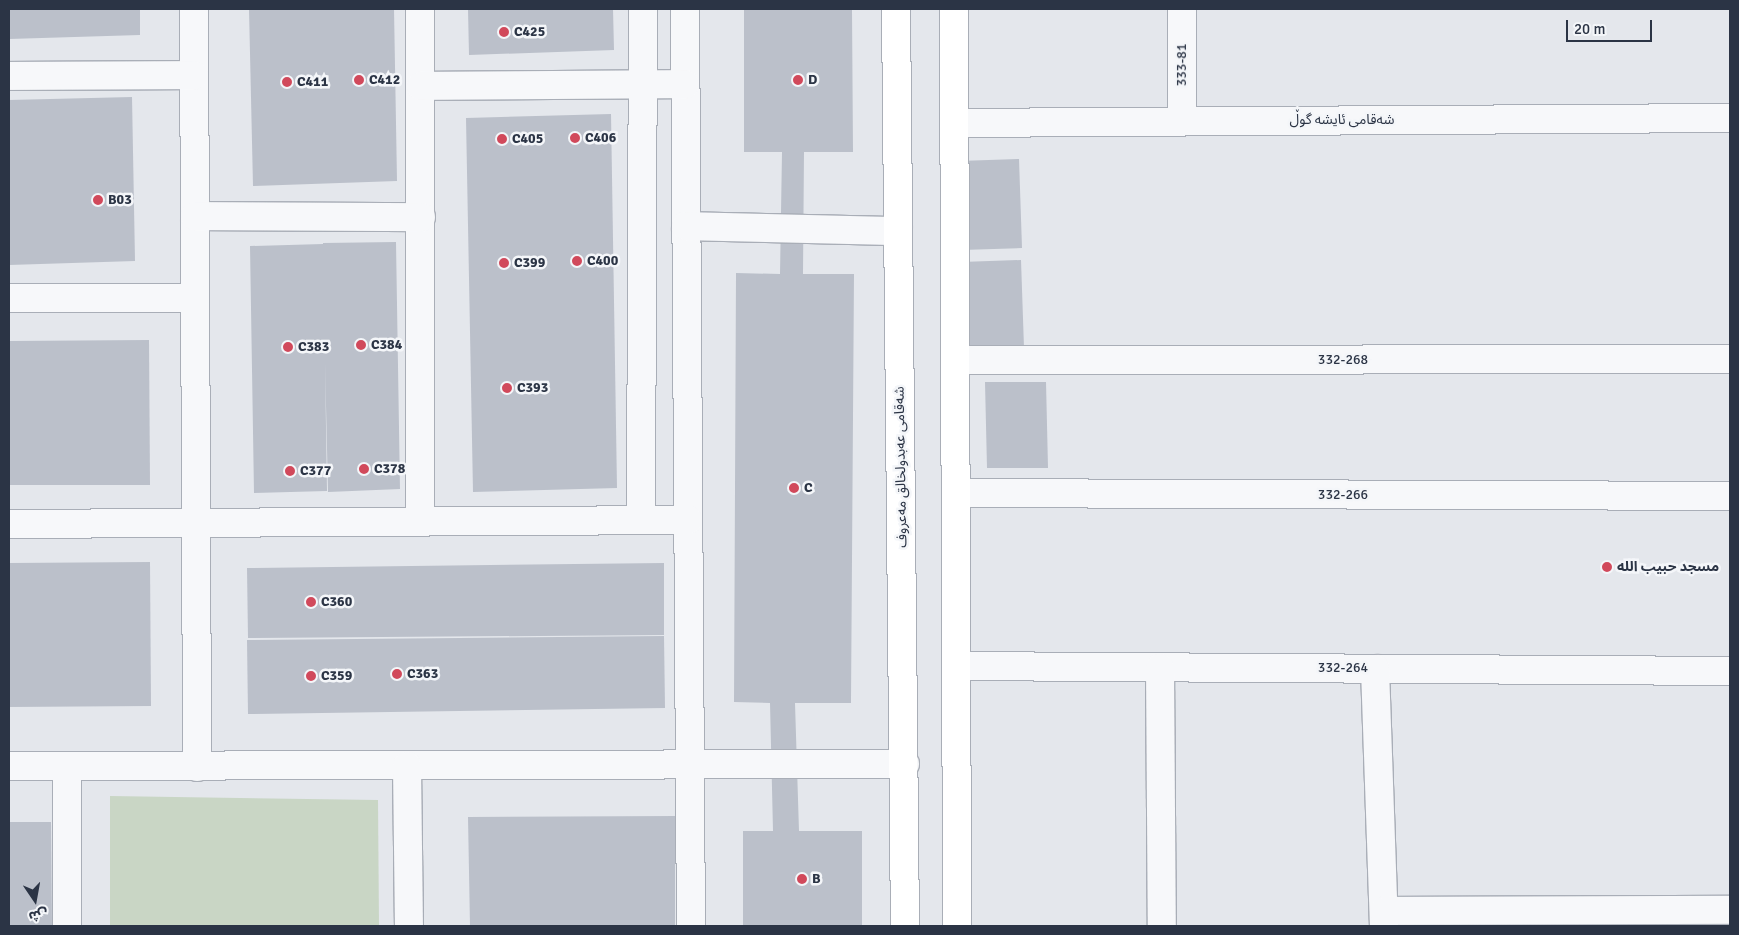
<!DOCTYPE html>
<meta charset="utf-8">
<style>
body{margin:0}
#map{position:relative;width:1739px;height:935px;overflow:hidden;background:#e4e7ec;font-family:Signika,"Noto Sans Arabic",sans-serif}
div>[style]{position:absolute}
.green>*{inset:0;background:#c9d6c5}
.building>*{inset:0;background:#bbc0ca}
.roads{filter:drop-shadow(1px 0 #a9aeb7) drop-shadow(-1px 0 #a9aeb7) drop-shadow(0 1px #a9aeb7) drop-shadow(0 -1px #a9aeb7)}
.minor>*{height:28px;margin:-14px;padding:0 14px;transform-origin:14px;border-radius:14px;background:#f7f8fa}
.major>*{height:28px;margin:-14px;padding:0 14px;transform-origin:14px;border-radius:14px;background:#fff}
.dots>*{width:14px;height:14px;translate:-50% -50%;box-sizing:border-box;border:2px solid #f4f6f9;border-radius:50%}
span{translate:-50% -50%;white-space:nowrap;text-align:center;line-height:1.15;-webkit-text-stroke:5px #f4f6f9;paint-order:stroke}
.poi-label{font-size:14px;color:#2b3445;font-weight:700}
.left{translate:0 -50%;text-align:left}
.street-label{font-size:14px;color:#2b3445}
.frame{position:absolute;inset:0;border:10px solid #2b3445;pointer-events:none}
.north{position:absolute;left:10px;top:875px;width:50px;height:50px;-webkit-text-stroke:4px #f4f6f9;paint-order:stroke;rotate:168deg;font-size:14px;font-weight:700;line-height:20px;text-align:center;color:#2b3445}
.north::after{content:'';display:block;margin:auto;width:18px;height:22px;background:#2b3445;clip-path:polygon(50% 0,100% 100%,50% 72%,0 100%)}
.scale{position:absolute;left:1566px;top:20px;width:86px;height:22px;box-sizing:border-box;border:2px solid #2b3445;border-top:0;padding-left:6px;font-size:15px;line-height:18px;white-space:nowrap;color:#2b3445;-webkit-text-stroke:4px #f4f6f9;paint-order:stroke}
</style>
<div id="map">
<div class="green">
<i style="clip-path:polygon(110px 796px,378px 800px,379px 926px,110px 926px)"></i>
</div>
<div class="building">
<i style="clip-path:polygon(9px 9px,140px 9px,140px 35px,9px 39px)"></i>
<i style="clip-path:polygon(249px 9px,394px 9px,397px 181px,253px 186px)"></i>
<i style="clip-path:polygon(468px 9px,613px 9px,614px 50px,469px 55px)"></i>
<i style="clip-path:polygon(744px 9px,852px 9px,853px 152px,804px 152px,803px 274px,854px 274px,851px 703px,795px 703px,799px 831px,862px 831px,862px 926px,743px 926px,743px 831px,773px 831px,770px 703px,734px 702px,736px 273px,780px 274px,782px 152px,744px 152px)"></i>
<i style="clip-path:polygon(132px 97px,135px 261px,9px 265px,9px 100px)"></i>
<i style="clip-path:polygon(611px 114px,617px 488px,473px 492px,466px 118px)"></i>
<i style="clip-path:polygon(1019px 159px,1022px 248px,962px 250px,959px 161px)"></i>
<i style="clip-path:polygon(396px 242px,400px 489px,328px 492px,325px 362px,327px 491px,254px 493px,250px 246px,323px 244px,323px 249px,323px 243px)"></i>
<i style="clip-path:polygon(1021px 260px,1024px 348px,964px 350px,961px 262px)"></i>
<i style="clip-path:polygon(149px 340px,150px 485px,9px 485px,9px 341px)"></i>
<i style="clip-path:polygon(985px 382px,1046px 382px,1048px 468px,987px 468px)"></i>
<i style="clip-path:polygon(150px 562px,151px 706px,9px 707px,9px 563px)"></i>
<i style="clip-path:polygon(664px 563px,664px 635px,248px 638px,247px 568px)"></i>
<i style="clip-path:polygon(664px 636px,665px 708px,248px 714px,247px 640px)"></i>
<i style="clip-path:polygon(675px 816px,675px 926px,470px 926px,468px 817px)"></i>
<i style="clip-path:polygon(9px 822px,51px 822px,52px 926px,9px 926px)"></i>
</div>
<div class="roads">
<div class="minor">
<i style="left:194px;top:9px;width:758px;rotate:89.77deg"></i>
<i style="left:420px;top:9px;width:513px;rotate:90deg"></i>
<i style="left:685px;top:9px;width:917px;rotate:89.63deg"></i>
<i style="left:1182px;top:9px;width:112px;rotate:90deg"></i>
<i style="left:9px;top:76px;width:185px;rotate:-0.3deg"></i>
<i style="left:421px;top:86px;width:264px;rotate:-0.4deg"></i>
<i style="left:954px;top:123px;width:776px;rotate:-0.37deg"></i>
<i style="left:195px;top:216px;width:226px;rotate:0.3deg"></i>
<i style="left:686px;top:226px;width:212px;rotate:1.4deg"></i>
<i style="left:9px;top:298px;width:186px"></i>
<i style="left:955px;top:360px;width:775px;rotate:-0.07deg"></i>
<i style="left:956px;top:493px;width:774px;rotate:0.22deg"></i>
<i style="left:641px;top:520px;width:511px;rotate:-89.78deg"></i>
<i style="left:9px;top:524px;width:679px;rotate:-0.34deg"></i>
<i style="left:956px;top:666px;width:774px;rotate:0.37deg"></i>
<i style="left:1160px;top:668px;width:258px;rotate:89.6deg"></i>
<i style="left:1375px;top:669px;width:257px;rotate:88deg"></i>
<i style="left:9px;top:766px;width:896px;rotate:-0.13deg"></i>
<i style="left:407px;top:766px;width:160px;rotate:89.3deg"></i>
<i style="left:67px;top:767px;width:159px;rotate:90deg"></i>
<i style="left:1384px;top:911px;width:346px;rotate:-0.2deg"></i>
</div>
<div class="major">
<i style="left:896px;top:9px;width:917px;rotate:89.44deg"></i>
<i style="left:954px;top:9px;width:917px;rotate:89.81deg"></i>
</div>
</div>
<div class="dots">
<i style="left:504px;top:32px;background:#d1495b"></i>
<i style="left:359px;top:80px;background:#d1495b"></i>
<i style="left:798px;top:80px;background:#d1495b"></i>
<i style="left:287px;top:82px;background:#d1495b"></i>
<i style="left:575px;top:138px;background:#d1495b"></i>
<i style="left:502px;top:139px;background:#d1495b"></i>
<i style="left:98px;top:200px;background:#d1495b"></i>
<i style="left:577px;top:261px;background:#d1495b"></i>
<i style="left:504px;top:263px;background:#d1495b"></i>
<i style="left:361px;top:345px;background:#d1495b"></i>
<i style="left:288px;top:347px;background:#d1495b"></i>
<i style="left:507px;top:388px;background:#d1495b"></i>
<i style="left:364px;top:469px;background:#d1495b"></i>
<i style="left:290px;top:471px;background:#d1495b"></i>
<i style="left:794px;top:488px;background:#d1495b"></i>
<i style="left:1607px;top:567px;background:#d1495b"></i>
<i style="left:311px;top:602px;background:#d1495b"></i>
<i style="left:397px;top:674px;background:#d1495b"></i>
<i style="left:311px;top:676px;background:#d1495b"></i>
<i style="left:802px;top:879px;background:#d1495b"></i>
</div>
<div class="poi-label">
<span class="left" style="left:514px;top:32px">C425</span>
<span class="left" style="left:369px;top:80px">C412</span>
<span class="left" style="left:808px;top:80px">D</span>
<span class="left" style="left:297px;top:82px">C411</span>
<span class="left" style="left:585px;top:138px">C406</span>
<span class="left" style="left:512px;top:139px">C405</span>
<span class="left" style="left:108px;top:200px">B03</span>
<span class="left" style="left:587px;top:261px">C400</span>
<span class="left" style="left:514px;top:263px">C399</span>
<span class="left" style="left:371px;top:345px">C384</span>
<span class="left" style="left:298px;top:347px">C383</span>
<span class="left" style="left:517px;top:388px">C393</span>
<span class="left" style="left:374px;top:469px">C378</span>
<span class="left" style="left:300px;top:471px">C377</span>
<span class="left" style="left:804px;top:488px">C</span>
<span class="left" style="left:1617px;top:567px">مسجد حبيب الله</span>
<span class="left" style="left:321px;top:602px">C360</span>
<span class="left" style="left:407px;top:674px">C363</span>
<span class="left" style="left:321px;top:676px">C359</span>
<span class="left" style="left:812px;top:879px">B</span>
</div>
<div class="street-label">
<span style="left:1182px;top:65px;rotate:-90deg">333-81</span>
<span style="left:1342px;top:120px">شەقامی ئایشە گوڵ</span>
<span style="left:1343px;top:360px">332-268</span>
<span style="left:901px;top:467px;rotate:-91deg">شەقامی عەبدولخالق مەعروف</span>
<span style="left:1343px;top:495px">332-266</span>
<span style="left:1343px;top:668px">332-264</span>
</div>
<div class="frame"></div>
<div class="north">ش</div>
<div class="scale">20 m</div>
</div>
